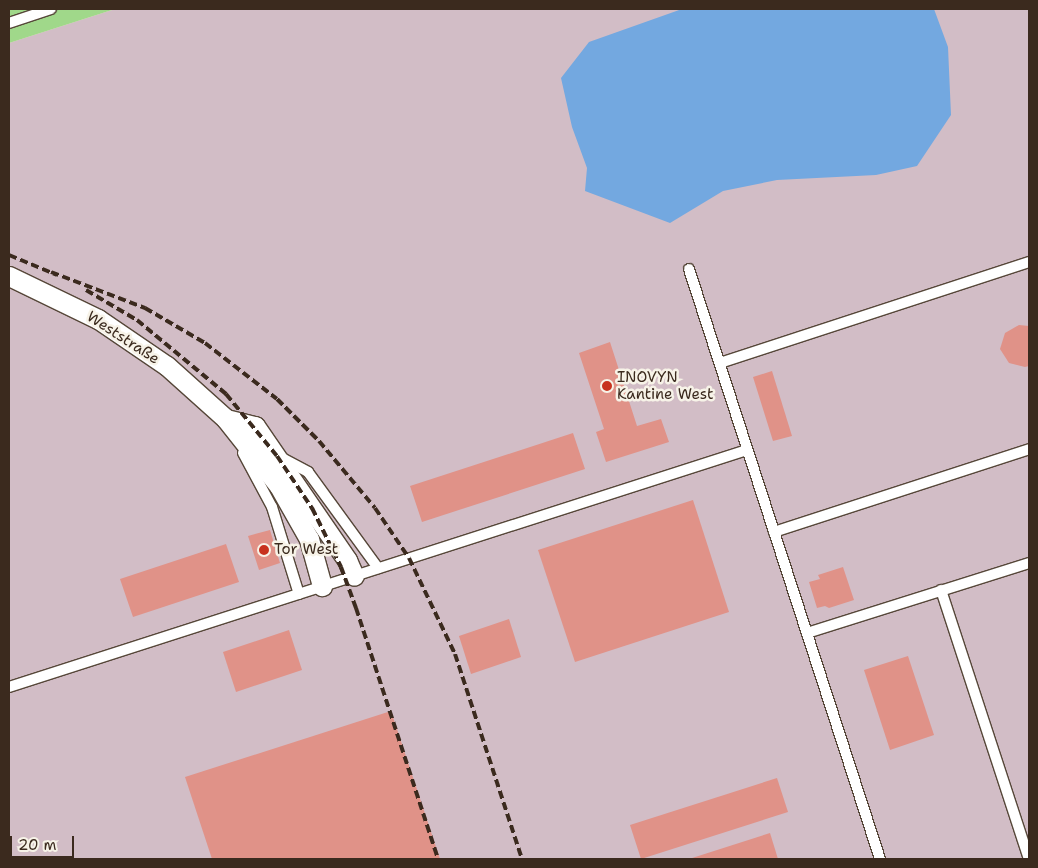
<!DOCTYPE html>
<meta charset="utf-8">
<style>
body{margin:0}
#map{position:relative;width:1038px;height:868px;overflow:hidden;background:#f0e9d1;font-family:"Shantell Sans",sans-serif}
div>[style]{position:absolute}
.industrial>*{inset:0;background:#d2bdc6}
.green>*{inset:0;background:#a0d88a}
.water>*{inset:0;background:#73a8e0}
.building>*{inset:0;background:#e09288}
.roads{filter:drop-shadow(1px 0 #564739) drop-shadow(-1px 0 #564739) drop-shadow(0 1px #564739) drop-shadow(0 -1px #564739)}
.lane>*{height:10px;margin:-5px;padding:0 5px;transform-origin:5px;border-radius:5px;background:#fff}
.street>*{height:19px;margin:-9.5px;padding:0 9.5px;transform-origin:9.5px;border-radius:9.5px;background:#fff}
.rail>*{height:4px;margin-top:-2px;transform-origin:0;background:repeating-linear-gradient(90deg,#3b2a1e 0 8px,transparent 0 12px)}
.dots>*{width:14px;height:14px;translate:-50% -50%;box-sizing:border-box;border:2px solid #f7f3e8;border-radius:50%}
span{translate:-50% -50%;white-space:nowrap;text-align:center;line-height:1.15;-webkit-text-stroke:5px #f7f3e8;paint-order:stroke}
.street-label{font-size:15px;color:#3b2a1e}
.poi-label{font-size:15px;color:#3b2a1e}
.left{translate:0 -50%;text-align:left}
.frame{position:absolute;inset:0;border:10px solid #3b2a1e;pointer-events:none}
.scale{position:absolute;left:10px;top:836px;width:64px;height:22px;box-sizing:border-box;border:2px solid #3b2a1e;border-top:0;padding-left:6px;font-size:15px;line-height:18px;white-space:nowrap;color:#3b2a1e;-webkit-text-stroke:4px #f7f3e8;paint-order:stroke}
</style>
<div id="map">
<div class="industrial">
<i style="clip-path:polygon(115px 9px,1029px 9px,1029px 859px,9px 859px,9px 43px)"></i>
</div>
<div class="green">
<i style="clip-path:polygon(9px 9px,115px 9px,9px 43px)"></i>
</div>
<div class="water">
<i style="clip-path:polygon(682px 9px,934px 9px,948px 47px,951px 115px,917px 166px,876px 175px,777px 180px,723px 191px,670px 223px,585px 191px,587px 168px,572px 127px,561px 78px,589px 42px)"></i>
</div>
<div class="building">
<i style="clip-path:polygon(1019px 325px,1029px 326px,1029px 366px,1025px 367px,1009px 363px,1000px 349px,1005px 333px)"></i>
<i style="clip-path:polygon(610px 342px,637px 426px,661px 419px,669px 442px,606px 462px,596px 432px,604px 429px,579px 353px)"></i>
<i style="clip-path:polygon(772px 371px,792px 436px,773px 441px,753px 377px)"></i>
<i style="clip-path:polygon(573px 433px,585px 469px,422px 522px,410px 486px)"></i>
<i style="clip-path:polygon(693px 500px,729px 612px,575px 662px,538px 550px)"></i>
<i style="clip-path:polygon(270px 530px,280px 563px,259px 570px,248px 536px)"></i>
<i style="clip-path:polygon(226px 544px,239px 582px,133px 617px,120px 579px)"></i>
<i style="clip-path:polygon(843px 567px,854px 600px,829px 608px,825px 606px,817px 608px,809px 582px,820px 579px,818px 575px)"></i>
<i style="clip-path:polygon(509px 619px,521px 657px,471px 674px,459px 636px)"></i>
<i style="clip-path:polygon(289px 630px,302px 670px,236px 692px,223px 652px)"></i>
<i style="clip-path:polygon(908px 656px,934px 735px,890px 750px,864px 670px)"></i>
<i style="clip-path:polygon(391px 711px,440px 859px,212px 859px,185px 777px)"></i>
<i style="clip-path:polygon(777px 778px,788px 812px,641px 859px,630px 825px)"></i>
<i style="clip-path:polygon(770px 833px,778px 859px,689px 859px)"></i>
</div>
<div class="roads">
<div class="lane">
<i style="left:9px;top:23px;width:44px;rotate:-18.4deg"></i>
<i style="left:689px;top:269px;width:620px;rotate:72.06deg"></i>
<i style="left:720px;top:363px;width:325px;rotate:-18.1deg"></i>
<i style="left:243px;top:453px;width:61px;rotate:61.8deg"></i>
<i style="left:272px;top:507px;width:91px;rotate:72.8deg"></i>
<i style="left:280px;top:457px;width:32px;rotate:28deg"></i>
<i style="left:308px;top:472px;width:119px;rotate:53.9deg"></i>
<i style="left:774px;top:532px;width:268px;rotate:-18deg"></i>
<i style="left:941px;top:590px;width:283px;rotate:71.9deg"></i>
<i style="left:807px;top:633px;width:233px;rotate:-17.5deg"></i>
<i style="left:9px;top:687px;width:775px;rotate:-17.8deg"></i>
</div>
<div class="street">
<i style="left:9px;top:276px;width:99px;rotate:25.8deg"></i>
<i style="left:98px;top:319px;width:83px;rotate:34.3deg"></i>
<i style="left:167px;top:366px;width:79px;rotate:41.9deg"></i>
<i style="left:226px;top:419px;width:85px;rotate:51.7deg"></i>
<i style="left:279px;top:486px;width:61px;rotate:60.5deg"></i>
<i style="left:309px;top:539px;width:49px;rotate:74.5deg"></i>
<i style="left:226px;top:419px;width:30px;rotate:14deg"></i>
<i style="left:255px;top:426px;width:163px;rotate:55.5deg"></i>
<i style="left:347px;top:560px;width:17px;rotate:66deg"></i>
</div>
</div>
<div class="rail">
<i style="left:9px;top:255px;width:52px;rotate:22.6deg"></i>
<i style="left:51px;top:272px;width:101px;rotate:21deg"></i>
<i style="left:145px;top:308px;width:69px;rotate:30.3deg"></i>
<i style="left:205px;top:343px;width:91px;rotate:37.9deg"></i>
<i style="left:277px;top:399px;width:59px;rotate:45deg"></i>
<i style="left:319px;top:441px;width:87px;rotate:50.1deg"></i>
<i style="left:375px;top:508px;width:60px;rotate:55.8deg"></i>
<i style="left:409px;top:558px;width:106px;rotate:64.4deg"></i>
<i style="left:455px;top:654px;width:216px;rotate:71.9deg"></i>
<i style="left:86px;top:290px;width:59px;rotate:30.5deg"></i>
<i style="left:137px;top:320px;width:116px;rotate:39.7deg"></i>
<i style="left:226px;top:394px;width:80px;rotate:50.6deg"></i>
<i style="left:277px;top:456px;width:63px;rotate:56.1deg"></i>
<i style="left:312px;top:508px;width:66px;rotate:63.8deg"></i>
<i style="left:341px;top:567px;width:44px;rotate:69.9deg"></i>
<i style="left:356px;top:608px;width:264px;rotate:71.9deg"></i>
</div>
<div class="dots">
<i style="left:607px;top:386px;background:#c8321e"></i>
<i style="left:264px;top:550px;background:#c8321e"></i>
</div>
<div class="street-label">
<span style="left:123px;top:338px;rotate:33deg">Weststraße</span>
</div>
<div class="poi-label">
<span class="left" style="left:617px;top:386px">INOVYN<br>Kantine West</span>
<span class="left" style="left:274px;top:550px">Tor West</span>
</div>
<div class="frame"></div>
<div class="scale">20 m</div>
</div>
